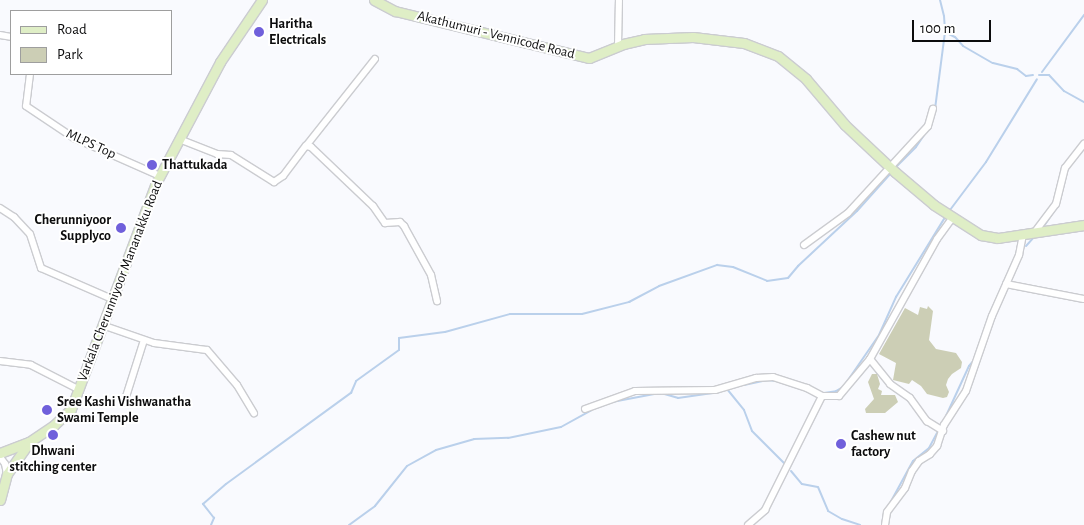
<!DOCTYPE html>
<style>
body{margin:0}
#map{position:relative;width:1084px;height:525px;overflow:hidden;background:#f9fafe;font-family:"Alegreya Sans",sans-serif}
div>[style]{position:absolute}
.green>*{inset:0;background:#ccceb5}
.stream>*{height:2px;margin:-1px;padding:0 1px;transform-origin:1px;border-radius:1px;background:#bad0eb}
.roads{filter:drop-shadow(1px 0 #cbccd0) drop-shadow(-1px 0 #cbccd0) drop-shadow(0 1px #cbccd0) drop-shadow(0 -1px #cbccd0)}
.street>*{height:6px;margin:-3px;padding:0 3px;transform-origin:3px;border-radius:3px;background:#fff}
.secondary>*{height:9px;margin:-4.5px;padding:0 4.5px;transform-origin:4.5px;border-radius:4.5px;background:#dfeec6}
.dots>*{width:14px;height:14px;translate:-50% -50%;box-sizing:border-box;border:2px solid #fff;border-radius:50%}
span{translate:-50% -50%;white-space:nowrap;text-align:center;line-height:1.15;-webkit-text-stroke:4px #fff;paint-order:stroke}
.poi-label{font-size:14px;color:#0c0c0d;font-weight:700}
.left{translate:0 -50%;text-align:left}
.right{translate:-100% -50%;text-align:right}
.street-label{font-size:14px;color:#0c0c0d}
.legend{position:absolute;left:10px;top:10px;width:162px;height:65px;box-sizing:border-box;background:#fff;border:1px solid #9e9e9e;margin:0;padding:6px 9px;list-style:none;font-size:15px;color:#0c0c0d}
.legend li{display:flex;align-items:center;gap:10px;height:25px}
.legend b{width:25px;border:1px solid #9e9e9e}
.scale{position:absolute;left:912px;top:20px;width:79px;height:22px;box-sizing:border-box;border:2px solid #0c0c0d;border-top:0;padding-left:6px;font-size:15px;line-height:18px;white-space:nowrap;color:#0c0c0d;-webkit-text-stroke:4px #fff;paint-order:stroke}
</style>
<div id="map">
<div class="green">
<i style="clip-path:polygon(928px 306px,933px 311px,929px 340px,936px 349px,956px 353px,962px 362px,961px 368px,952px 374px,948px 379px,946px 385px,949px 392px,947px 397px,943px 398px,927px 394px,921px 386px,912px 380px,909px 384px,893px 380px,896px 363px,879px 354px,905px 308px,918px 315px,920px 307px,927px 309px)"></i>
<i style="clip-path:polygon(872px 374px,877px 374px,880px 384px,878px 389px,882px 391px,881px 395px,895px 395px,898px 402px,885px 413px,866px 413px,865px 409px,874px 399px,868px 382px)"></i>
</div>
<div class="stream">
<i style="left:940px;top:0;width:16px;rotate:76deg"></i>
<i style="left:944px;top:16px;width:16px;rotate:86deg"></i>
<i style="left:945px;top:32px;width:11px;rotate:27deg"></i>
<i style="left:955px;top:37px;width:12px;rotate:48deg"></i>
<i style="left:963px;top:46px;width:34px;rotate:30deg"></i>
<i style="left:993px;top:63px;width:25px;rotate:14deg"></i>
<i style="left:1017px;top:69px;width:11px;rotate:38deg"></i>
<i style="left:1026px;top:76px;width:7px;rotate:-8deg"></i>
<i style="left:1042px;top:72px;width:71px;rotate:-53.6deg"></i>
<i style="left:1039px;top:75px;width:10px"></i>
<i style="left:1049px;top:75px;width:22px;rotate:47deg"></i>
<i style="left:1064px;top:91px;width:23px;rotate:29deg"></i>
<i style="left:935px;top:109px;width:78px;rotate:-82.6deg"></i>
<i style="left:896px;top:167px;width:28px;rotate:-45deg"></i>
<i style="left:916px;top:147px;width:27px;rotate:-56deg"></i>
<i style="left:950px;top:210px;width:60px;rotate:-53.1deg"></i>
<i style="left:986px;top:162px;width:97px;rotate:-58.4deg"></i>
<i style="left:1042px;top:229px;width:25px;rotate:-56deg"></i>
<i style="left:1026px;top:246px;width:13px;rotate:-48deg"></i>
<i style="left:846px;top:383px;width:58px;rotate:-55.5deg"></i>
<i style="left:879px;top:335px;width:42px;rotate:-65.9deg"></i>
<i style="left:896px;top:297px;width:92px;rotate:-58.4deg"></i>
<i style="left:744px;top:385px;width:24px;rotate:-12deg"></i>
<i style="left:767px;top:380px;width:9px;rotate:6deg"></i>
<i style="left:727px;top:389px;width:27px;rotate:51deg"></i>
<i style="left:744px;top:410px;width:22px;rotate:69deg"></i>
<i style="left:752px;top:431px;width:47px;rotate:45deg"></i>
<i style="left:661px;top:393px;width:18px;rotate:16deg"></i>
<i style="left:678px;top:398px;width:42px;rotate:-8.1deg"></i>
<i style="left:824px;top:393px;width:12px;rotate:-9deg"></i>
<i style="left:836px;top:391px;width:8px;rotate:-30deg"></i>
<i style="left:612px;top:402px;width:43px;rotate:-10.8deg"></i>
<i style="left:946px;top:416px;width:55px;rotate:-65.3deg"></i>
<i style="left:969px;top:366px;width:8px;rotate:-50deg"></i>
<i style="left:791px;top:471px;width:17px;rotate:50deg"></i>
<i style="left:802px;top:484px;width:16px;rotate:11deg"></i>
<i style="left:818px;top:487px;width:26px;rotate:67deg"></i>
<i style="left:828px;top:511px;width:16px;rotate:30deg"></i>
<i style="left:842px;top:519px;width:19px;rotate:18deg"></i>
<i style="left:889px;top:505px;width:50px;rotate:-61.4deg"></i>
<i style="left:913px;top:461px;width:21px;rotate:-39deg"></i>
<i style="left:929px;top:448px;width:17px;rotate:-62deg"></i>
<i style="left:211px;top:525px;width:8px;rotate:-67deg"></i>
<i style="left:214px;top:518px;width:18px;rotate:-128deg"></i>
<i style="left:203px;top:504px;width:30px;rotate:-41deg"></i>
<i style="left:226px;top:484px;width:155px;rotate:-36.1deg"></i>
<i style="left:351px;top:393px;width:13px;rotate:-67deg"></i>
<i style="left:356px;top:381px;width:53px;rotate:-35.8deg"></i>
<i style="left:399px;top:350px;width:12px;rotate:-90deg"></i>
<i style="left:399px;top:338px;width:46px;rotate:-7.4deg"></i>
<i style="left:445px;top:332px;width:67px;rotate:-15.5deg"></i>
<i style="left:510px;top:314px;width:72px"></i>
<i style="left:582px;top:314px;width:49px;rotate:-14.3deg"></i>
<i style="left:629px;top:302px;width:34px;rotate:-28deg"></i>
<i style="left:659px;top:286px;width:62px;rotate:-19.9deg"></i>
<i style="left:717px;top:265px;width:16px;rotate:7deg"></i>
<i style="left:733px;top:267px;width:37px;rotate:22deg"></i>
<i style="left:767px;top:281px;width:21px;rotate:-8deg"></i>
<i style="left:788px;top:278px;width:16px;rotate:-50deg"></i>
<i style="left:798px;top:266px;width:81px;rotate:-43deg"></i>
<i style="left:857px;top:211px;width:51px;rotate:-48.2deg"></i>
<i style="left:349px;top:525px;width:32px;rotate:-36deg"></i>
<i style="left:375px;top:506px;width:51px;rotate:-51.3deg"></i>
<i style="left:407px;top:466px;width:33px;rotate:-29deg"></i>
<i style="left:436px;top:450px;width:40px;rotate:-16deg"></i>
<i style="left:474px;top:439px;width:34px;rotate:-2deg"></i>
<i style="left:508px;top:438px;width:54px;rotate:-11.7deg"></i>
<i style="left:561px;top:427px;width:35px;rotate:-29deg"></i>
</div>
<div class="roads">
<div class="street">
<i style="left:0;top:35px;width:11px;rotate:10deg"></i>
<i style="left:618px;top:46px;width:46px;rotate:-88.8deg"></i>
<i style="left:30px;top:74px;width:32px;rotate:97deg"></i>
<i style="left:26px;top:106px;width:58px;rotate:33.7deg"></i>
<i style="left:74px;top:138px;width:94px;rotate:23.8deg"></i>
<i style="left:179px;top:139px;width:41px;rotate:21.5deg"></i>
<i style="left:217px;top:154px;width:14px;rotate:4deg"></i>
<i style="left:231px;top:155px;width:51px;rotate:32.1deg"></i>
<i style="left:274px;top:182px;width:11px;rotate:-34deg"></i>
<i style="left:283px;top:176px;width:38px;rotate:-53deg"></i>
<i style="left:306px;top:146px;width:5px;rotate:11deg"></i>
<i style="left:311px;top:147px;width:86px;rotate:43.6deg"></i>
<i style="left:373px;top:206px;width:21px;rotate:55deg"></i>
<i style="left:385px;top:223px;width:15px;rotate:-4deg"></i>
<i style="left:400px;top:222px;width:6px;rotate:45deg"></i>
<i style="left:404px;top:226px;width:56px;rotate:61.1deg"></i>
<i style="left:431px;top:275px;width:27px;rotate:77deg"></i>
<i style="left:306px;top:146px;width:111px;rotate:-51.6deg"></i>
<i style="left:0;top:208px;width:17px;rotate:33deg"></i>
<i style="left:14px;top:217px;width:23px;rotate:47deg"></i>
<i style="left:30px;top:234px;width:36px;rotate:72deg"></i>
<i style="left:41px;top:268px;width:77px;rotate:23.6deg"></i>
<i style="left:1034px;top:233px;width:36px;rotate:-53deg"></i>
<i style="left:1056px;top:204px;width:37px;rotate:-76deg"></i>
<i style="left:1065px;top:168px;width:31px;rotate:-52deg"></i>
<i style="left:804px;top:245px;width:54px;rotate:-36deg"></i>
<i style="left:848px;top:213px;width:118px;rotate:-47.4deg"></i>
<i style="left:928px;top:126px;width:18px;rotate:-74deg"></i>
<i style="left:1006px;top:284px;width:79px;rotate:10.9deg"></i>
<i style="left:102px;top:325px;width:55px;rotate:19.1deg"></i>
<i style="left:154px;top:343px;width:53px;rotate:7.5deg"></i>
<i style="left:207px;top:350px;width:46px;rotate:49.4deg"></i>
<i style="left:237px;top:385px;width:33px;rotate:59deg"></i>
<i style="left:870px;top:359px;width:32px;rotate:51deg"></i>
<i style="left:890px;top:384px;width:24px;rotate:35deg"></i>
<i style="left:910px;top:398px;width:29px;rotate:54deg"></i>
<i style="left:927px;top:421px;width:19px;rotate:32deg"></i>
<i style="left:0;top:361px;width:31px;rotate:7deg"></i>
<i style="left:31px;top:365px;width:53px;rotate:27.1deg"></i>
<i style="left:124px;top:403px;width:66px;rotate:-72.4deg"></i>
<i style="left:585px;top:409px;width:53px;rotate:-19.8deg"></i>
<i style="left:635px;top:391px;width:80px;rotate:-0.7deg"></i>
<i style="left:715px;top:390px;width:43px;rotate:-16.3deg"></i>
<i style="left:756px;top:378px;width:17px;rotate:-3deg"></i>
<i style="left:773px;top:377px;width:36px;rotate:18deg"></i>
<i style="left:807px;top:388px;width:17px;rotate:28deg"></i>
<i style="left:0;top:457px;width:9px;rotate:54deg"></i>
<i style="left:5px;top:464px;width:10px;rotate:79deg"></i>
<i style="left:748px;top:525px;width:23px;rotate:-41deg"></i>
<i style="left:765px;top:510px;width:127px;rotate:-63.4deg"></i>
<i style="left:822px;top:396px;width:17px"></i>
<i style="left:839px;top:396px;width:48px;rotate:-50deg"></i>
<i style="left:870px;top:359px;width:137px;rotate:-60.8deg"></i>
<i style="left:937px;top:239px;width:27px;rotate:-54deg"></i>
<i style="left:885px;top:525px;width:13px;rotate:-81deg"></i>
<i style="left:887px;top:512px;width:30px;rotate:-53deg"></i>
<i style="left:905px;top:488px;width:18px;rotate:-68deg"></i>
<i style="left:912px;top:471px;width:12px;rotate:-55deg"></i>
<i style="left:919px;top:461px;width:13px;rotate:-32deg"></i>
<i style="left:930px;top:454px;width:11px;rotate:-49deg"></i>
<i style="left:937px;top:446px;width:22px;rotate:-72deg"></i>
<i style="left:944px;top:425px;width:40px;rotate:-57.1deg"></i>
<i style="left:966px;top:391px;width:79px;rotate:-70.9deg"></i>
<i style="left:992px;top:316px;width:67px;rotate:-66.1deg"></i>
<i style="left:1019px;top:255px;width:20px;rotate:-79deg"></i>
</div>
<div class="secondary">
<i style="left:374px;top:0;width:24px;rotate:28deg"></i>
<i style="left:395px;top:11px;width:200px;rotate:13.6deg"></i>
<i style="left:589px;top:58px;width:37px;rotate:-22deg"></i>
<i style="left:623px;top:44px;width:22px;rotate:-13deg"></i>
<i style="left:644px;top:39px;width:49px;rotate:-2.3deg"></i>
<i style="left:693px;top:37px;width:51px;rotate:6.7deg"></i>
<i style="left:744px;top:43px;width:36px;rotate:21deg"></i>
<i style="left:778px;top:56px;width:36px;rotate:39deg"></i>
<i style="left:806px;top:79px;width:60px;rotate:49.7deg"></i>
<i style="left:845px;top:125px;width:69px;rotate:43.2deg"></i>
<i style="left:895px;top:172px;width:51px;rotate:40.2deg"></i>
<i style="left:934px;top:205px;width:56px;rotate:32.6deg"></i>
<i style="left:981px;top:235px;width:17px;rotate:10deg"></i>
<i style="left:998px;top:238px;width:87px;rotate:-8.6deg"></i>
<i style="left:0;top:453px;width:30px;rotate:-21deg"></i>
<i style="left:0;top:500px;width:27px;rotate:-75deg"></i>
<i style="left:7px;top:474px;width:39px;rotate:-55deg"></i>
<i style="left:29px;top:442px;width:30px;rotate:-34deg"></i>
<i style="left:54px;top:425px;width:23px;rotate:-43deg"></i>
<i style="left:71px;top:409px;width:239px;rotate:-69.4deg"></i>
<i style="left:155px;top:185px;width:139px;rotate:-62.1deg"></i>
<i style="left:220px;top:62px;width:75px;rotate:-55.9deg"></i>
</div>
</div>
<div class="dots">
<i style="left:259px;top:32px;background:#7060db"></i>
<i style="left:152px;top:165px;background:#7060db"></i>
<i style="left:121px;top:228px;background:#7060db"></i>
<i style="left:47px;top:410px;background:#7060db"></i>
<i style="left:53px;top:435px;background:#7060db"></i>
<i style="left:841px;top:444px;background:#7060db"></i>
</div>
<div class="poi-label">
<span class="left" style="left:269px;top:32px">Haritha<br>Electricals</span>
<span class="left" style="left:162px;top:165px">Thattukada</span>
<span class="right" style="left:111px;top:228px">Cherunniyoor<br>Supplyco</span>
<span class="left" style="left:57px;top:410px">Sree Kashi Vishwanatha<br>Swami Temple</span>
<span class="left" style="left:851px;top:444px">Cashew nut<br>factory</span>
<span style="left:53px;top:459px">Dhwani<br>stitching center</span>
</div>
<div class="street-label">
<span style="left:496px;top:35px;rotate:14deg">Akathumuri - Vennicode Road</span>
<span style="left:91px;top:144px;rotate:25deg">MLPS Top</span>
<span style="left:120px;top:281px;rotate:-69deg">Varkala Cherunniyoor Mananakku Road</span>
</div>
<ul class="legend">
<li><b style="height:6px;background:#dfeec6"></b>Road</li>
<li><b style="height:14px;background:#ccceb5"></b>Park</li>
</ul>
<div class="scale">100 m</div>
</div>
